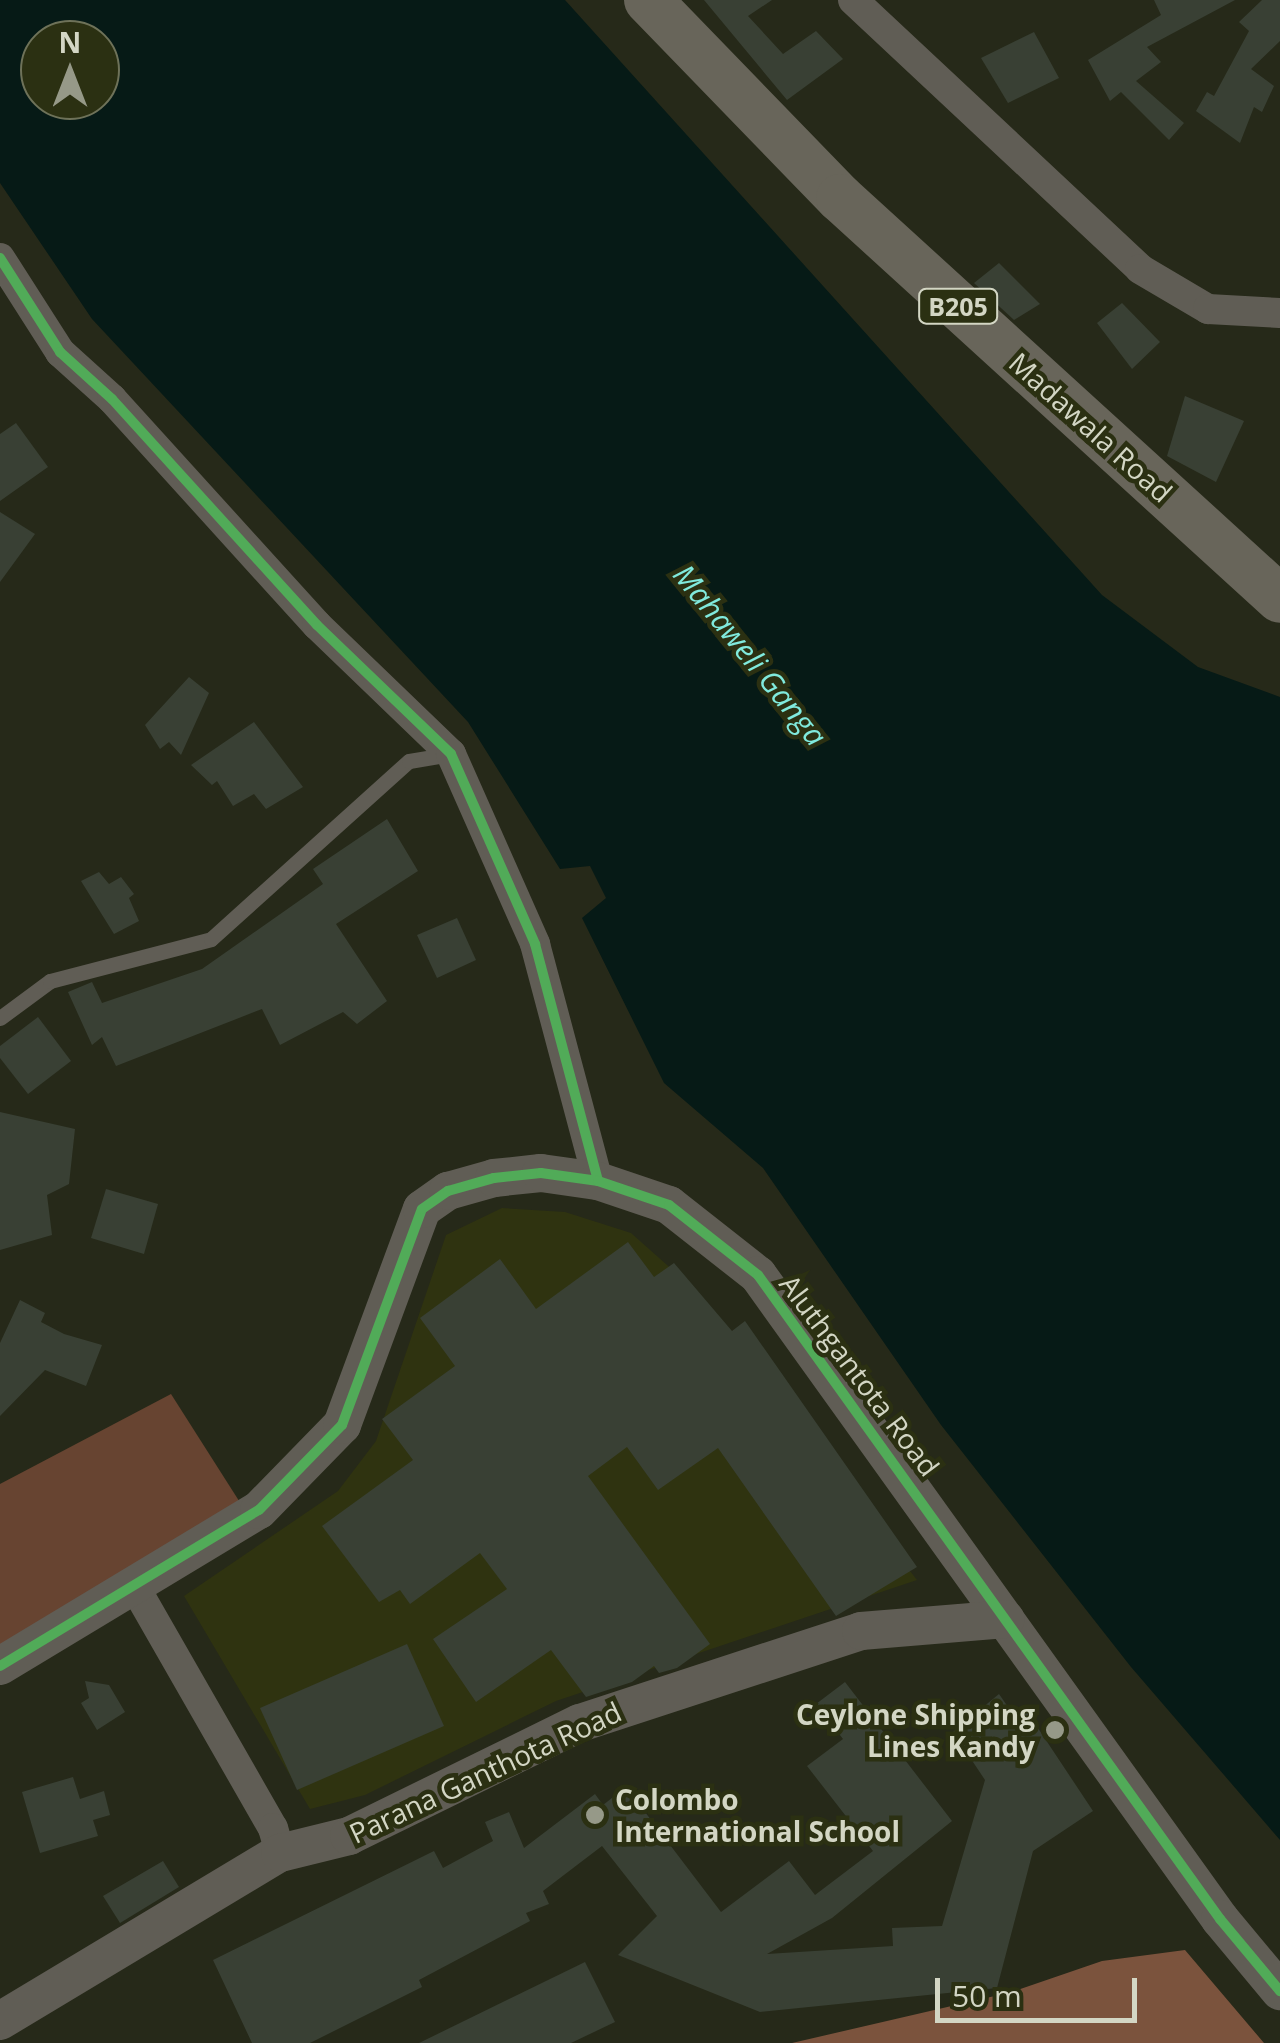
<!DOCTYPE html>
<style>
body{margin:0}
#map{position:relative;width:1280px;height:2043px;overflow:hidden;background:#262919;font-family:"Open Sans",sans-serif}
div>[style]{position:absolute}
.built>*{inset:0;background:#2f3310}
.green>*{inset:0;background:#674431}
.forest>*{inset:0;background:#7b533d}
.water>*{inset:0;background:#061a16}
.building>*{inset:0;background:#394034}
.service>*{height:15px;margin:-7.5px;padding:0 7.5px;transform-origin:7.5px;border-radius:7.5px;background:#605d55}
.minor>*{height:30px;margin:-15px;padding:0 15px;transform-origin:15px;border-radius:15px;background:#605d55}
.tertiary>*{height:38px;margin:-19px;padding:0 19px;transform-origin:19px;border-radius:19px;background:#605d55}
.primary>*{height:48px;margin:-24px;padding:0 24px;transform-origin:24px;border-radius:24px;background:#68655a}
.cycleway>*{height:10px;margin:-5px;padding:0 5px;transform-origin:5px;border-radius:5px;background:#51ab58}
.dots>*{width:28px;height:28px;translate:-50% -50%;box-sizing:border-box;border:5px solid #2b3012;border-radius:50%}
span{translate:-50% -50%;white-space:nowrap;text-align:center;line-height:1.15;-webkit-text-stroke:9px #2b3012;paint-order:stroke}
.shield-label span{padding:2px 8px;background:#2b3012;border:2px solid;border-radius:8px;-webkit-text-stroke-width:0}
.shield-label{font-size:25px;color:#d3d6c4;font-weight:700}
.street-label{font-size:28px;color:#d3d6c4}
.poi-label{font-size:28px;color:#d3d6c4;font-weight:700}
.right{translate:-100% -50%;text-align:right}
.left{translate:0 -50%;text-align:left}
.water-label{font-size:30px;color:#80eadd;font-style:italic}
.north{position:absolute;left:20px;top:20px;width:100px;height:100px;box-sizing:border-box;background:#2b3012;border:2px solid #6e7259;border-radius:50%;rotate:0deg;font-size:28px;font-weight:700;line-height:40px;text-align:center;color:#d3d6c4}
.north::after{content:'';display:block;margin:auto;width:35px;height:45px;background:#969988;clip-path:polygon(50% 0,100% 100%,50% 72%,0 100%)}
.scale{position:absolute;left:935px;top:1978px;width:202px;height:45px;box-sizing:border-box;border:5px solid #d3d6c4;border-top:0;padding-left:12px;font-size:30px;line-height:35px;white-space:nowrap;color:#d3d6c4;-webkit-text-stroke:8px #2b3012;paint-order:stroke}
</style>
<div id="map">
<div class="built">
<i style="clip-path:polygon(502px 1208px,565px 1212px,631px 1233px,685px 1281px,917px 1580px,556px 1701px,365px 1795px,310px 1809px,184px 1596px,338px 1491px,376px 1441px,446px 1235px)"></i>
</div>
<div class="green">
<i style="clip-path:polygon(171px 1394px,241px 1504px,0 1647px,0 1484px)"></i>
</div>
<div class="forest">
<i style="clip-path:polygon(1185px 1950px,1264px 2043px,792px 2043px,1012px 1992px,1102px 1961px)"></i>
</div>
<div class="water">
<i style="clip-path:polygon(evenodd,0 0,565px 0,1102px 595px,1198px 667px,1280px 697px,1280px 1840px,1131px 1667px,941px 1425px,763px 1168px,664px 1083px,582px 918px,606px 898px,590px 866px,560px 869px,468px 722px,92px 319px,0 183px,0 0,40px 40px,100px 40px,100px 100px,40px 100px,40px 40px)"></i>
</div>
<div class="building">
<i style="clip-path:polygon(704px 0,772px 0,748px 16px,783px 54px,816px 31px,843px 59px,787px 100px)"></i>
<i style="clip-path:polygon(1154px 0,1235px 0,1147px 47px,1161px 62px,1136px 81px,1184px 123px,1169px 140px,1121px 92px,1110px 101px,1088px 60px,1161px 15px)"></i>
<i style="clip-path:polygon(1262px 0,1280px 0,1280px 41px,1251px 69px,1274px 86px,1262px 112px,1254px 107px,1240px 143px,1196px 111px,1207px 92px,1214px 96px,1249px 31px,1239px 22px)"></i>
<i style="clip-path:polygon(1034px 32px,1059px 78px,1008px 103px,981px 58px)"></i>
<i style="clip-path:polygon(999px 263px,1040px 304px,1014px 320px,974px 283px)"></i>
<i style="clip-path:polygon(1122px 303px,1160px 342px,1132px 369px,1097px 323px)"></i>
<i style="clip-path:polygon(1185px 396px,1244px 421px,1216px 482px,1167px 456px)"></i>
<i style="clip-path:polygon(16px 423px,48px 467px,0 501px,0 434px)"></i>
<i style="clip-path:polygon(0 512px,35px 534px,0 582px)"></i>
<i style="clip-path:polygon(189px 677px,209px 693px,181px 755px,169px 742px,160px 749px,145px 725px)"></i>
<i style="clip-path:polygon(254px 722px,303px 787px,266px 809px,254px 794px,233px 806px,217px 781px,212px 785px,191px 765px)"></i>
<i style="clip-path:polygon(387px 819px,418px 871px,336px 924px,387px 1001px,357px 1024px,343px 1012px,280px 1045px,262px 1009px,116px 1066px,102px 1037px,92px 1045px,68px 992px,92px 982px,102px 1003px,202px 969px,323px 884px,313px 869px)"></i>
<i style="clip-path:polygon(99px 872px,109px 884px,121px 877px,134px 894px,129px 898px,139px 921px,114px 934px,81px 881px)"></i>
<i style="clip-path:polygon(457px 918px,476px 960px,437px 978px,417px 935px)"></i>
<i style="clip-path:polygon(38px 1017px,71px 1061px,28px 1094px,0 1058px,0 1046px)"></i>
<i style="clip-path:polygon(0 1112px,75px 1129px,69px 1184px,47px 1195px,52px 1235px,0 1250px)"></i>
<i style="clip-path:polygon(106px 1189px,158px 1204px,144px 1254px,91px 1238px)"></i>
<i style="clip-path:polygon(628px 1242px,654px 1277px,674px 1263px,732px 1331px,745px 1321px,917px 1567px,836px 1616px,718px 1448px,658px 1490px,627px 1447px,588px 1476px,710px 1644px,677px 1668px,659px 1673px,654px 1666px,632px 1682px,586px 1697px,551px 1650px,476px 1702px,433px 1639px,507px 1589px,480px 1553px,410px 1604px,400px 1590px,379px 1602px,322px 1526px,413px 1460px,382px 1419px,455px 1366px,420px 1318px,500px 1259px,536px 1309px)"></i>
<i style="clip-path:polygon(20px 1300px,45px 1313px,41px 1322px,64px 1334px,102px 1345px,86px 1386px,45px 1370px,0 1416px,0 1343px)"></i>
<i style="clip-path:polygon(407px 1644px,444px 1726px,297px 1790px,260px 1708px)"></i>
<i style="clip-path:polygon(85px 1681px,109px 1685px,125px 1712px,97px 1730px,81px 1703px,89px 1698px)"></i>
<i style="clip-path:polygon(845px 1682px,952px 1821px,832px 1918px,767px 1954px,893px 1946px,892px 1928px,942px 1926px,985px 1780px,953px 1732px,999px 1694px,1015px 1717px,1026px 1710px,1093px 1811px,1033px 1851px,997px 1988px,760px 2012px,618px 1955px,657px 1916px,602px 1846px,543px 1891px,549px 1904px,526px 1913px,530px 1921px,419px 1980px,422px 1987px,310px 2043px,252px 2043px,213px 1960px,434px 1851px,443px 1868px,493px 1841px,485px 1822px,509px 1812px,524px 1848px,595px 1794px,603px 1805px,626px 1787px,721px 1912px,789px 1861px,815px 1895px,873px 1851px,807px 1766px,843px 1739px,816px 1704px)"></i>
<i style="clip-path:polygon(73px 1777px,80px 1799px,104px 1791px,110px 1815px,93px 1820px,98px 1836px,40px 1853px,22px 1792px)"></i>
<i style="clip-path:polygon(163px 1861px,179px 1887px,120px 1923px,103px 1896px)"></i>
<i style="clip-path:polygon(585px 1962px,615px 2022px,571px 2043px,419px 2043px)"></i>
</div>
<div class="service">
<i style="left:0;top:1018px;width:62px;rotate:-36.5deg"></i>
<i style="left:50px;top:981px;width:166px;rotate:-14.6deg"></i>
<i style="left:211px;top:939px;width:266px;rotate:-42deg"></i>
<i style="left:409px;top:761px;width:43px;rotate:-9.5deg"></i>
</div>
<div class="minor">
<i style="left:853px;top:0;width:393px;rotate:43.1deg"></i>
<i style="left:1140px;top:269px;width:79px;rotate:30.5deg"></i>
<i style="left:1208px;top:309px;width:72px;rotate:3.2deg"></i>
<i style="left:0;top:258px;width:112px;rotate:57.4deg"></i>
<i style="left:60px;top:352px;width:70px;rotate:42.1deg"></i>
<i style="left:112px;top:399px;width:305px;rotate:47.8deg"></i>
<i style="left:317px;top:625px;width:186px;rotate:43.9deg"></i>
<i style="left:451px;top:754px;width:208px;rotate:66.1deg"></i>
<i style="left:535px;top:944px;width:245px;rotate:75.1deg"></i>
<i style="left:136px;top:1589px;width:275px;rotate:60.2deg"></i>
<i style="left:273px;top:1828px;width:26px;rotate:74deg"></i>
</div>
<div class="tertiary">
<i style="left:0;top:1666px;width:302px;rotate:-31.1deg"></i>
<i style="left:259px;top:1510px;width:119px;rotate:-45.7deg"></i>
<i style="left:342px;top:1425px;width:230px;rotate:-69.7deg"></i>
<i style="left:422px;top:1209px;width:32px;rotate:-35deg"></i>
<i style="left:448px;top:1191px;width:48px;rotate:-15.8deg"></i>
<i style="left:494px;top:1178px;width:47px;rotate:-6.1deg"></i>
<i style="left:541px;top:1173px;width:58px;rotate:8deg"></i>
<i style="left:598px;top:1181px;width:75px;rotate:18.7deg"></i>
<i style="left:669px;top:1205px;width:113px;rotate:38.2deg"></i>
<i style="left:758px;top:1275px;width:793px;rotate:54.34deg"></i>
<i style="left:1220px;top:1919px;width:94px;rotate:50.2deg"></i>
<i style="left:0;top:2021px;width:327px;rotate:-31deg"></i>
<i style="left:280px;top:1853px;width:71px;rotate:-13.8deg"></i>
<i style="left:349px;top:1836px;width:257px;rotate:-26.1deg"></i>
<i style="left:580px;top:1723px;width:296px;rotate:-18.1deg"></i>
<i style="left:861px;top:1631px;width:145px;rotate:-4.7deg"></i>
</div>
<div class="primary">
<i style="left:648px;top:0;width:276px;rotate:45.9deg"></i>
<i style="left:840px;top:198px;width:595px;rotate:42.34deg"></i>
</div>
<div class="cycleway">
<i style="left:0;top:258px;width:112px;rotate:57.4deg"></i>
<i style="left:60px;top:352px;width:70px;rotate:42.1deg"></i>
<i style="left:112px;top:399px;width:305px;rotate:47.8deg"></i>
<i style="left:317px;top:625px;width:186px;rotate:43.9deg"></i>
<i style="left:451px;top:754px;width:208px;rotate:66.1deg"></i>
<i style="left:535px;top:944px;width:245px;rotate:75.1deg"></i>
<i style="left:0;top:1666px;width:302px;rotate:-31.1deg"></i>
<i style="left:259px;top:1510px;width:119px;rotate:-45.7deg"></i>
<i style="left:342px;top:1425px;width:230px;rotate:-69.7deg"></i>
<i style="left:422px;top:1209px;width:32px;rotate:-35deg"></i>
<i style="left:448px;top:1191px;width:48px;rotate:-15.8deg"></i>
<i style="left:494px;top:1178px;width:47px;rotate:-6.1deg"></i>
<i style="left:541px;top:1173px;width:58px;rotate:8deg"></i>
<i style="left:598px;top:1181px;width:75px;rotate:18.7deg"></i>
<i style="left:669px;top:1205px;width:113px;rotate:38.2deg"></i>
<i style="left:758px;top:1275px;width:793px;rotate:54.34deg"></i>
<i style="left:1220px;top:1919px;width:94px;rotate:50.2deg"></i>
</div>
<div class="dots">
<i style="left:1055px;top:1730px;background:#969988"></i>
<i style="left:595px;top:1815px;background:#969988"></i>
</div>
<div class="shield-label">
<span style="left:958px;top:306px">B205</span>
</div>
<div class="street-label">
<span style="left:1091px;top:427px;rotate:42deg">Madawala Road</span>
<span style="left:860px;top:1375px;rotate:53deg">Aluthgantota Road</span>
<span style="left:485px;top:1772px;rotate:-25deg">Parana Ganthota Road</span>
</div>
<div class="poi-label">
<span class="right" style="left:1035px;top:1730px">Ceylone Shipping<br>Lines Kandy</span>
<span class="left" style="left:615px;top:1815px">Colombo<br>International School</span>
</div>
<div class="water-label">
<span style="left:750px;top:655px;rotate:51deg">Mahaweli Ganga</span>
</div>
<div class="north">N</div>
<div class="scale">50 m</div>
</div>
